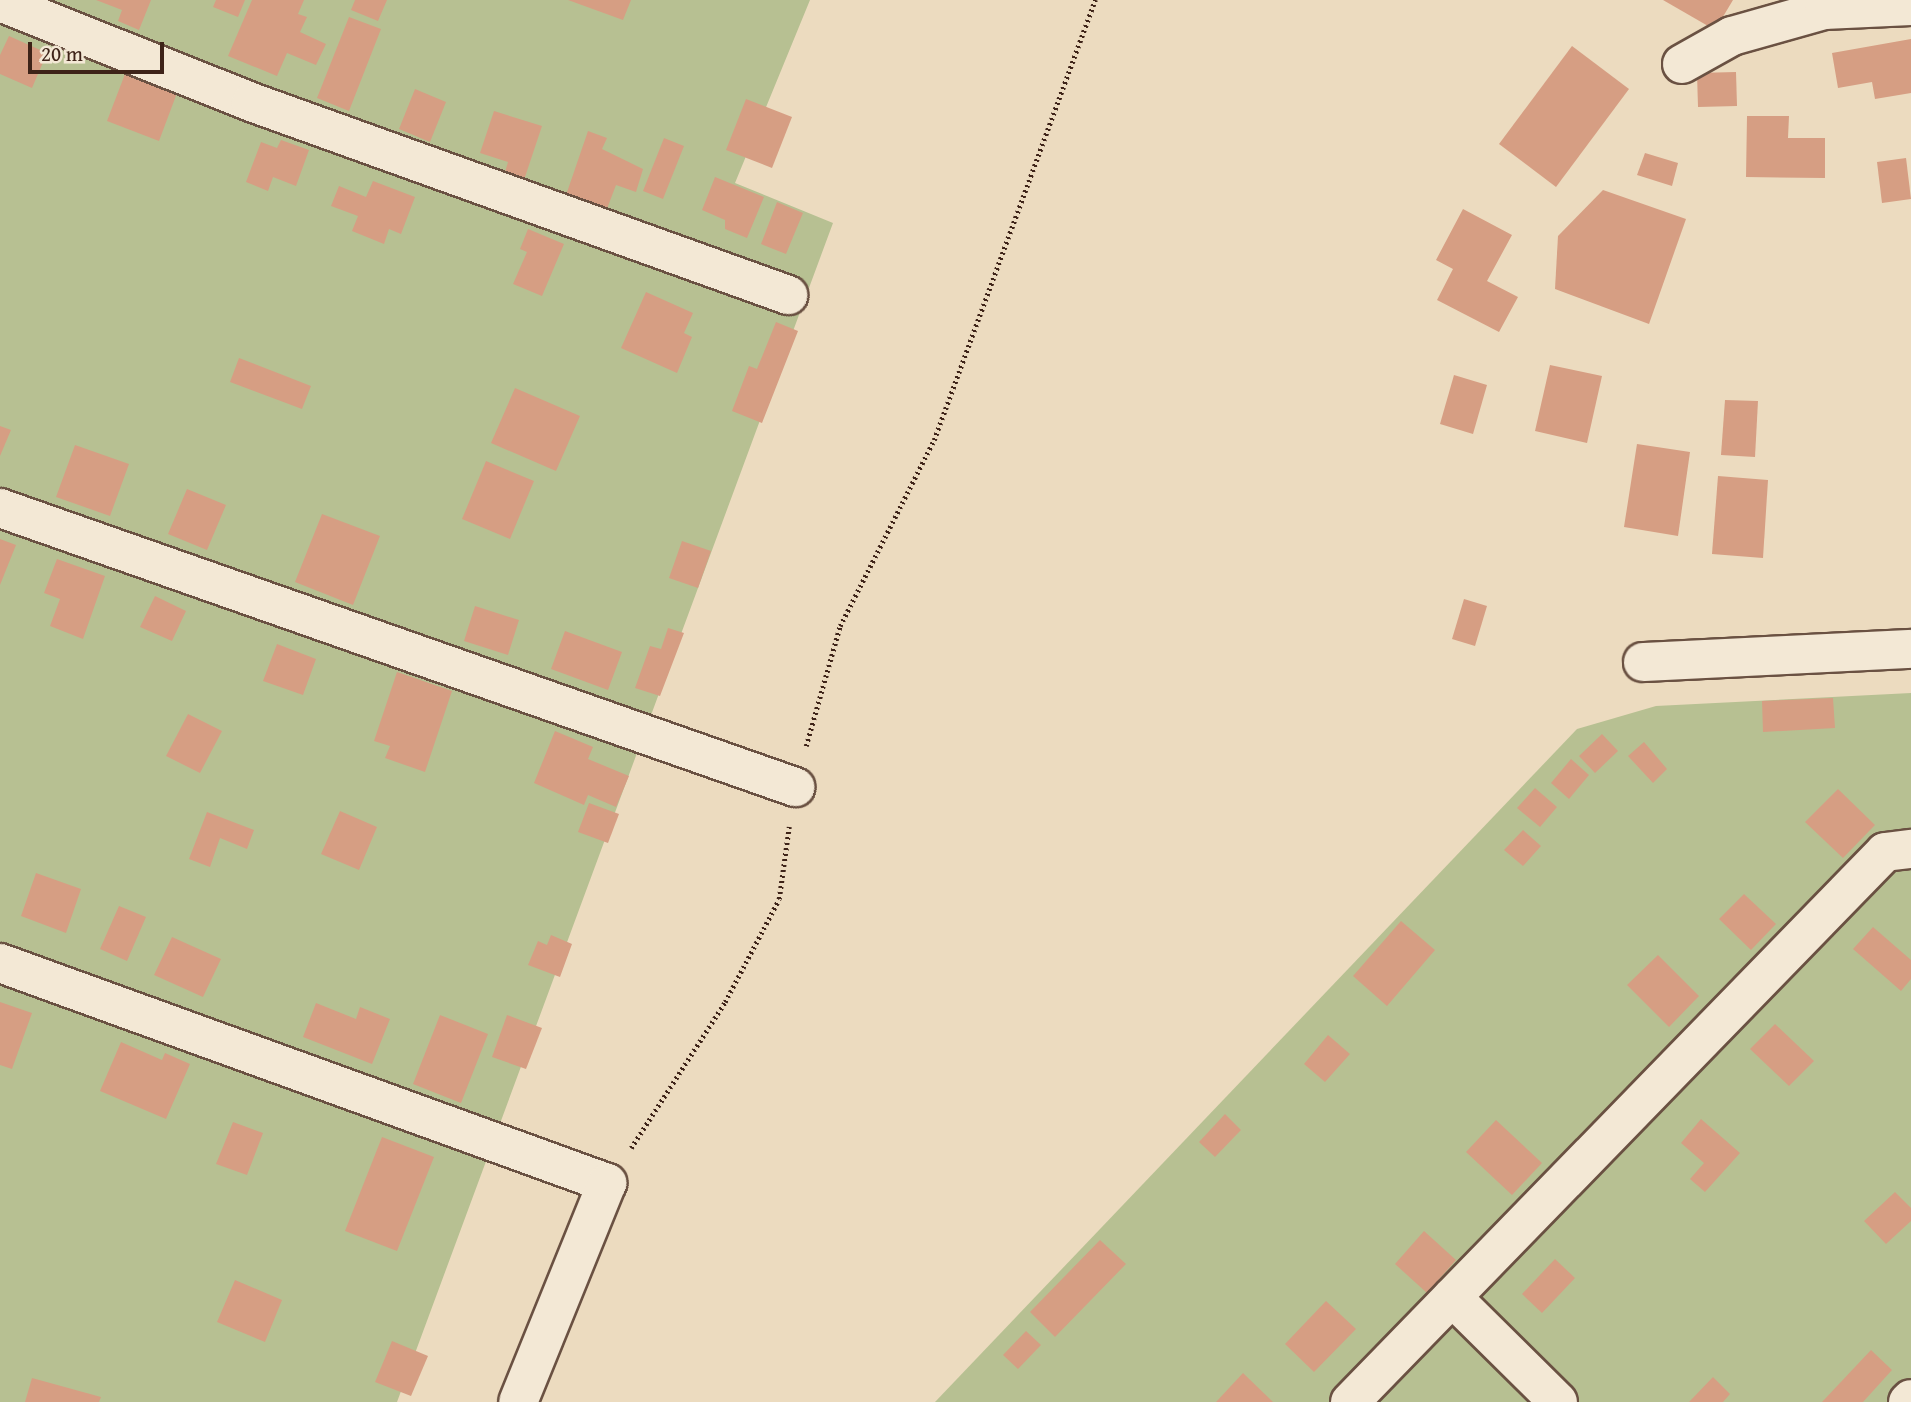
<!DOCTYPE html>
<style>
body{margin:0}
#map{position:relative;width:1911px;height:1402px;overflow:hidden;background:#ecdbbf;font-family:"Gentium Book Plus",serif}
div>[style]{position:absolute}
.green>*{inset:0;background:#b7c092}
.building>*{inset:0;background:#d69e83}
.path>*{height:4.5px;margin-top:-2.25px;transform-origin:0;background:repeating-linear-gradient(90deg,#3e2318 0 2px,transparent 0 5.5px)}
.roads{filter:drop-shadow(2px 0 #6a5142) drop-shadow(-2px 0 #6a5142) drop-shadow(0 2px #6a5142) drop-shadow(0 -2px #6a5142)}
.minor>*{height:38px;margin:-19px;padding:0 19px;transform-origin:19px;border-radius:19px;background:#f3e8d5}
span{translate:-50% -50%;white-space:nowrap;text-align:center;line-height:1.15;-webkit-text-stroke:6px #f3e8d5;paint-order:stroke}
.scale{position:absolute;left:28px;top:42px;width:136px;height:32px;box-sizing:border-box;border:4px solid #3e2318;border-top:0;padding-left:9px;font-size:21px;line-height:24px;white-space:nowrap;color:#3e2318;-webkit-text-stroke:5px #f3e8d5;paint-order:stroke}
</style>
<div id="map">
<div class="green">
<i style="clip-path:polygon(0 0,810px 0,735px 183px,833px 223px,397px 1402px,0 1402px)"></i>
<i style="clip-path:polygon(1911px 693px,1911px 1402px,935px 1402px,1577px 729px,1656px 706px)"></i>
</div>
<div class="building">
<i style="clip-path:polygon(96px 0,151px 0,139px 30px,118px 21px,122px 10px)"></i>
<i style="clip-path:polygon(216px 0,245px 0,238px 17px,213px 7px)"></i>
<i style="clip-path:polygon(252px 0,304px 0,298px 14px,307px 17px,300px 32px,326px 44px,316px 65px,287px 53px,277px 76px,228px 56px)"></i>
<i style="clip-path:polygon(355px 0,387px 0,378px 21px,351px 10px)"></i>
<i style="clip-path:polygon(568px 0,631px 0,623px 20px)"></i>
<i style="clip-path:polygon(1663px 0,1733px 0,1715px 30px)"></i>
<i style="clip-path:polygon(349px 17px,381px 29px,349px 111px,317px 98px)"></i>
<i style="clip-path:polygon(9px 36px,47px 53px,32px 88px,0 74px,0 55px)"></i>
<i style="clip-path:polygon(1911px 39px,1911px 93px,1875px 99px,1872px 82px,1838px 88px,1832px 53px)"></i>
<i style="clip-path:polygon(1572px 46px,1629px 89px,1556px 187px,1499px 144px)"></i>
<i style="clip-path:polygon(1736px 72px,1737px 106px,1698px 107px,1697px 73px)"></i>
<i style="clip-path:polygon(125px 74px,177px 93px,159px 141px,107px 121px)"></i>
<i style="clip-path:polygon(415px 89px,446px 102px,430px 142px,399px 129px)"></i>
<i style="clip-path:polygon(746px 99px,792px 117px,772px 168px,726px 150px)"></i>
<i style="clip-path:polygon(494px 111px,542px 126px,522px 186px,503px 179px,508px 162px,480px 153px)"></i>
<i style="clip-path:polygon(1747px 116px,1789px 116px,1788px 138px,1825px 138px,1825px 178px,1746px 177px)"></i>
<i style="clip-path:polygon(588px 131px,607px 138px,602px 149px,643px 169px,636px 192px,616px 185px,605px 214px,564px 201px)"></i>
<i style="clip-path:polygon(664px 138px,684px 146px,663px 199px,643px 191px)"></i>
<i style="clip-path:polygon(281px 140px,309px 150px,296px 186px,273px 177px,268px 191px,246px 182px,261px 142px,277px 148px)"></i>
<i style="clip-path:polygon(1645px 153px,1678px 163px,1672px 186px,1637px 175px)"></i>
<i style="clip-path:polygon(1906px 158px,1911px 199px,1882px 203px,1877px 162px)"></i>
<i style="clip-path:polygon(715px 177px,764px 197px,747px 238px,725px 229px,725px 220px,702px 210px)"></i>
<i style="clip-path:polygon(373px 181px,415px 197px,401px 234px,389px 229px,384px 244px,352px 231px,358px 216px,331px 206px,339px 186px,366px 197px)"></i>
<i style="clip-path:polygon(1603px 190px,1686px 219px,1649px 324px,1555px 289px,1558px 236px)"></i>
<i style="clip-path:polygon(777px 202px,803px 213px,786px 254px,761px 244px)"></i>
<i style="clip-path:polygon(1463px 209px,1512px 235px,1487px 281px,1518px 297px,1499px 332px,1437px 300px,1453px 269px,1436px 260px)"></i>
<i style="clip-path:polygon(528px 229px,564px 244px,542px 296px,513px 284px,527px 252px,520px 249px)"></i>
<i style="clip-path:polygon(646px 292px,693px 313px,684px 333px,692px 337px,677px 373px,621px 348px)"></i>
<i style="clip-path:polygon(776px 322px,798px 331px,762px 423px,732px 411px,749px 366px,757px 369px)"></i>
<i style="clip-path:polygon(239px 358px,311px 386px,302px 409px,230px 382px)"></i>
<i style="clip-path:polygon(1550px 365px,1602px 376px,1587px 443px,1535px 431px)"></i>
<i style="clip-path:polygon(1454px 375px,1487px 385px,1473px 434px,1440px 424px)"></i>
<i style="clip-path:polygon(515px 388px,580px 416px,556px 471px,491px 443px)"></i>
<i style="clip-path:polygon(1725px 400px,1758px 401px,1755px 457px,1721px 455px)"></i>
<i style="clip-path:polygon(0 426px,11px 430px,0 456px)"></i>
<i style="clip-path:polygon(1637px 444px,1690px 452px,1678px 536px,1624px 527px)"></i>
<i style="clip-path:polygon(75px 445px,129px 464px,110px 516px,56px 497px)"></i>
<i style="clip-path:polygon(486px 461px,534px 481px,510px 539px,462px 519px)"></i>
<i style="clip-path:polygon(1718px 476px,1768px 480px,1763px 558px,1712px 554px)"></i>
<i style="clip-path:polygon(187px 489px,226px 505px,207px 550px,168px 534px)"></i>
<i style="clip-path:polygon(322px 514px,380px 536px,353px 605px,295px 582px)"></i>
<i style="clip-path:polygon(0 539px,16px 545px,0 585px)"></i>
<i style="clip-path:polygon(682px 541px,711px 551px,698px 588px,669px 578px)"></i>
<i style="clip-path:polygon(57px 559px,105px 576px,83px 639px,50px 626px,60px 599px,44px 593px)"></i>
<i style="clip-path:polygon(155px 596px,186px 611px,172px 641px,140px 627px)"></i>
<i style="clip-path:polygon(1464px 599px,1487px 606px,1475px 646px,1452px 639px)"></i>
<i style="clip-path:polygon(475px 606px,519px 620px,508px 655px,464px 641px)"></i>
<i style="clip-path:polygon(668px 628px,684px 633px,660px 696px,635px 688px,650px 646px,661px 649px)"></i>
<i style="clip-path:polygon(565px 631px,622px 652px,608px 690px,551px 669px)"></i>
<i style="clip-path:polygon(277px 644px,316px 659px,303px 695px,263px 681px)"></i>
<i style="clip-path:polygon(397px 672px,452px 691px,425px 772px,385px 758px,390px 746px,374px 741px)"></i>
<i style="clip-path:polygon(1833px 698px,1835px 728px,1763px 732px,1762px 701px)"></i>
<i style="clip-path:polygon(188px 714px,222px 731px,200px 773px,166px 756px)"></i>
<i style="clip-path:polygon(555px 731px,593px 747px,588px 759px,629px 776px,616px 807px,588px 795px,584px 805px,534px 783px)"></i>
<i style="clip-path:polygon(1602px 734px,1618px 751px,1595px 773px,1579px 756px)"></i>
<i style="clip-path:polygon(1644px 742px,1667px 769px,1653px 783px,1628px 756px)"></i>
<i style="clip-path:polygon(1571px 759px,1589px 775px,1569px 799px,1551px 783px)"></i>
<i style="clip-path:polygon(1535px 788px,1557px 807px,1540px 827px,1517px 808px)"></i>
<i style="clip-path:polygon(1838px 789px,1875px 825px,1843px 858px,1805px 822px)"></i>
<i style="clip-path:polygon(589px 803px,619px 814px,608px 843px,578px 832px)"></i>
<i style="clip-path:polygon(340px 811px,377px 827px,359px 870px,321px 854px)"></i>
<i style="clip-path:polygon(207px 812px,254px 830px,247px 849px,220px 838px,210px 867px,189px 859px)"></i>
<i style="clip-path:polygon(1523px 830px,1541px 846px,1523px 866px,1504px 850px)"></i>
<i style="clip-path:polygon(36px 873px,81px 889px,66px 933px,21px 916px)"></i>
<i style="clip-path:polygon(1744px 894px,1776px 924px,1751px 950px,1719px 919px)"></i>
<i style="clip-path:polygon(119px 906px,146px 917px,127px 961px,100px 949px)"></i>
<i style="clip-path:polygon(1401px 921px,1435px 950px,1387px 1006px,1353px 976px)"></i>
<i style="clip-path:polygon(1873px 927px,1911px 960px,1911px 979px,1901px 991px,1853px 949px)"></i>
<i style="clip-path:polygon(551px 935px,572px 944px,560px 977px,528px 965px,538px 941px,547px 945px)"></i>
<i style="clip-path:polygon(172px 937px,221px 959px,203px 997px,154px 975px)"></i>
<i style="clip-path:polygon(1658px 955px,1699px 996px,1669px 1027px,1627px 985px)"></i>
<i style="clip-path:polygon(0 1002px,32px 1013px,12px 1069px,0 1065px)"></i>
<i style="clip-path:polygon(316px 1003px,356px 1019px,360px 1007px,390px 1019px,372px 1064px,303px 1037px)"></i>
<i style="clip-path:polygon(440px 1015px,488px 1034px,461px 1103px,413px 1084px)"></i>
<i style="clip-path:polygon(507px 1015px,542px 1028px,526px 1069px,492px 1057px)"></i>
<i style="clip-path:polygon(1775px 1024px,1814px 1061px,1789px 1086px,1750px 1049px)"></i>
<i style="clip-path:polygon(1328px 1035px,1350px 1054px,1325px 1082px,1304px 1064px)"></i>
<i style="clip-path:polygon(121px 1042px,162px 1060px,165px 1053px,190px 1064px,166px 1119px,100px 1091px)"></i>
<i style="clip-path:polygon(1225px 1114px,1241px 1130px,1215px 1157px,1199px 1142px)"></i>
<i style="clip-path:polygon(1701px 1119px,1740px 1153px,1705px 1192px,1690px 1179px,1704px 1163px,1681px 1143px)"></i>
<i style="clip-path:polygon(1496px 1120px,1542px 1163px,1512px 1195px,1466px 1152px)"></i>
<i style="clip-path:polygon(233px 1122px,263px 1133px,247px 1175px,216px 1164px)"></i>
<i style="clip-path:polygon(382px 1137px,434px 1157px,397px 1251px,345px 1231px)"></i>
<i style="clip-path:polygon(1895px 1192px,1911px 1208px,1911px 1221px,1886px 1244px,1864px 1221px)"></i>
<i style="clip-path:polygon(1424px 1231px,1456px 1260px,1427px 1293px,1395px 1264px)"></i>
<i style="clip-path:polygon(1100px 1240px,1126px 1264px,1055px 1337px,1030px 1312px)"></i>
<i style="clip-path:polygon(1555px 1259px,1575px 1278px,1542px 1313px,1522px 1294px)"></i>
<i style="clip-path:polygon(235px 1280px,282px 1300px,265px 1342px,217px 1322px)"></i>
<i style="clip-path:polygon(1326px 1301px,1356px 1329px,1314px 1372px,1285px 1344px)"></i>
<i style="clip-path:polygon(1026px 1331px,1041px 1345px,1018px 1369px,1003px 1355px)"></i>
<i style="clip-path:polygon(392px 1341px,428px 1356px,411px 1396px,375px 1382px)"></i>
<i style="clip-path:polygon(1871px 1350px,1892px 1370px,1863px 1402px,1822px 1402px)"></i>
<i style="clip-path:polygon(1243px 1373px,1273px 1402px,1216px 1402px)"></i>
<i style="clip-path:polygon(1713px 1377px,1730px 1394px,1723px 1402px,1689px 1402px)"></i>
<i style="clip-path:polygon(32px 1378px,101px 1397px,99px 1402px,25px 1402px)"></i>
</div>
<div class="path">
<i style="left:806px;top:746px;width:125px;rotate:-74.2deg"></i>
<i style="left:840px;top:626px;width:208px;rotate:-63.2deg"></i>
<i style="left:934px;top:440px;width:469px;rotate:-69.9deg"></i>
<i style="left:631px;top:1148px;width:174px;rotate:-57.2deg"></i>
<i style="left:725px;top:1002px;width:116px;rotate:-62.3deg"></i>
<i style="left:779px;top:899px;width:73px;rotate:-82.1deg"></i>
</div>
<div class="roads">
<div class="minor">
<i style="left:0;top:2px;width:270px;rotate:21.7deg"></i>
<i style="left:251px;top:102px;width:571px;rotate:19.77deg"></i>
<i style="left:1682px;top:64px;width:57px;rotate:-29.2deg"></i>
<i style="left:1732px;top:36px;width:96px;rotate:-15.8deg"></i>
<i style="left:1824px;top:10px;width:87px;rotate:-2.6deg"></i>
<i style="left:0;top:508px;width:843px;rotate:19.34deg"></i>
<i style="left:1643px;top:662px;width:268px;rotate:-2.8deg"></i>
<i style="left:0;top:963px;width:646px;rotate:19.92deg"></i>
<i style="left:607px;top:1183px;width:236px;rotate:112.1deg"></i>
<i style="left:1452px;top:1297px;width:149px;rotate:44.7deg"></i>
<i style="left:1350px;top:1402px;width:767px;rotate:-45.79deg"></i>
<i style="left:1885px;top:852px;width:26px;rotate:-7deg"></i>
<i style="left:1908px;top:1402px;width:4px;rotate:-45deg"></i>
</div>
</div>
<div class="scale">20 m</div>
</div>
